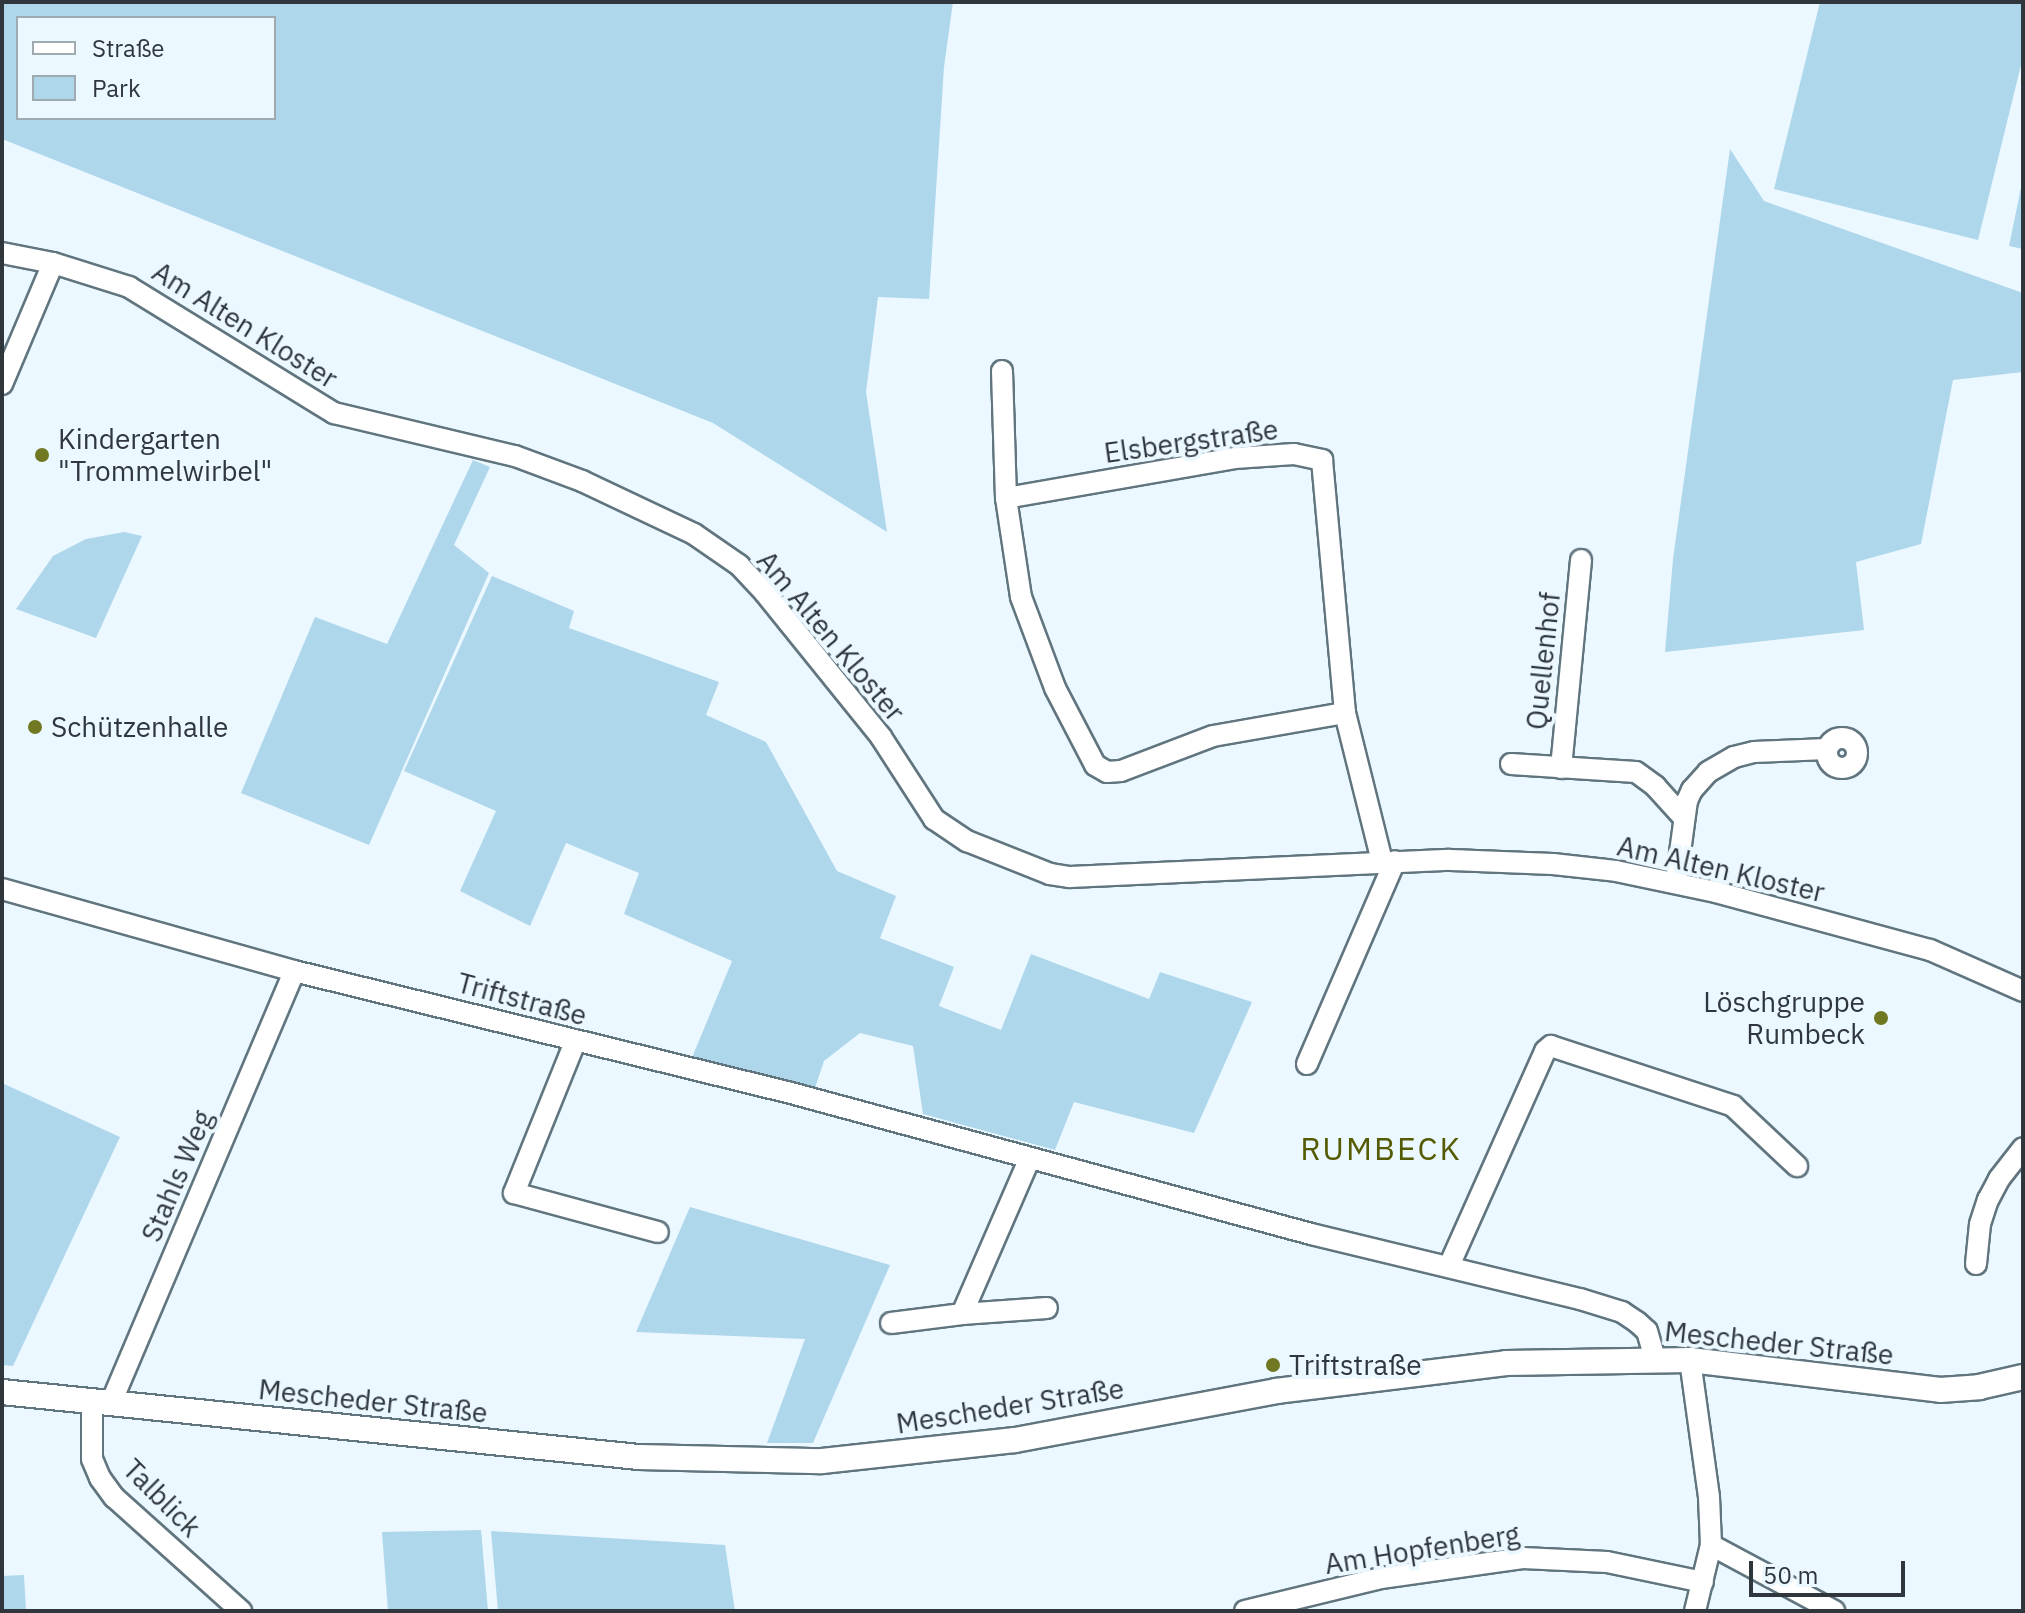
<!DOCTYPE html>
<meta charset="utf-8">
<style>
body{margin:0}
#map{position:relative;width:2025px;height:1613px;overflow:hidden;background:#ebf8ff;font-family:"IBM Plex Sans",sans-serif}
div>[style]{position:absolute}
.green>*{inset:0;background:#afd7ec}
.roads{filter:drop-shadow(2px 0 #61757f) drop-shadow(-2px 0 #61757f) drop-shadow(0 2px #61757f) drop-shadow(0 -2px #61757f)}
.minor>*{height:20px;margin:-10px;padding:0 10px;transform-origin:10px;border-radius:10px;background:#fff}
.minor>.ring{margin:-10px;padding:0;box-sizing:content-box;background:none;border:20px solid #fff;border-radius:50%}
.tertiary>*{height:24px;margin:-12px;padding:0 12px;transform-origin:12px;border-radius:12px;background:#fff}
.dots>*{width:22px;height:22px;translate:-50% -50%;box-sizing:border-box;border:4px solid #ebf8ff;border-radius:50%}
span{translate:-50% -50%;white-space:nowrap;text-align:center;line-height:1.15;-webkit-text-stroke:8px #ebf8ff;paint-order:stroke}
.street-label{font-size:28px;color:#2f373c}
.poi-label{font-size:28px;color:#2f373c}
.left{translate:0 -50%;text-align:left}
.right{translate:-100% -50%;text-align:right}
.quarter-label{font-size:32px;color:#555b02;letter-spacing:2px}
.frame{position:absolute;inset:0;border:4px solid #2f373c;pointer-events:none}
.legend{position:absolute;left:16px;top:16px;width:260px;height:104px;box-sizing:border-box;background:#ebf8ff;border:2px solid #a0abb1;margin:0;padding:10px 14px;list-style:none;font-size:24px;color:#2f373c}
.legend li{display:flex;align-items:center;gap:16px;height:40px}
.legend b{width:40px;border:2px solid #a0abb1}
.scale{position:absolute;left:1749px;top:1561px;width:156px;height:36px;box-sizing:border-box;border:4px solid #2f373c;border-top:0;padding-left:10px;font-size:24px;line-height:28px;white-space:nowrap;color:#2f373c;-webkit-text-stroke:6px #ebf8ff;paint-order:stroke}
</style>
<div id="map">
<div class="green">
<i style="clip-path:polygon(evenodd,2px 2px,953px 2px,944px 67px,929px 299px,878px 297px,866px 392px,887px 532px,713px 423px,2px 139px,2px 2px,18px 18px,274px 18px,274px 118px,18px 118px,18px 18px)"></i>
<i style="clip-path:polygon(1820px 2px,2023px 2px,2023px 57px,1978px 240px,1774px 189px)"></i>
<i style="clip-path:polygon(1730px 149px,1764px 201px,2023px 293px,2023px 372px,1953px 380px,1921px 544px,1856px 562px,1864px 630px,1665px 652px,1673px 559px)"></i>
<i style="clip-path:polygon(2023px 178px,2023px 249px,2009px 246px)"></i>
<i style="clip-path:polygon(473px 460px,490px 467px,454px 545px,489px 573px,369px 845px,241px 793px,315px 617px,387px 644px)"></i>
<i style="clip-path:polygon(124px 532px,142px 536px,96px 638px,16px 609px,53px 556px,86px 539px)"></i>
<i style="clip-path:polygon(492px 576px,574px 611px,569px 628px,719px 682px,706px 715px,766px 742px,837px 871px,896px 896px,880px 938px,954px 967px,939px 1006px,1001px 1030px,1031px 954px,1149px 999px,1160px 972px,1252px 1002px,1194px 1133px,1074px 1102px,1055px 1150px,923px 1114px,913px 1046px,860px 1033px,824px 1061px,814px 1091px,691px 1060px,732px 961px,624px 914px,639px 873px,566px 843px,530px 926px,460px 891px,496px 811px,404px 771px)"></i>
<i style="clip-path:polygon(2px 1083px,120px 1137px,13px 1366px,2px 1365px)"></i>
<i style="clip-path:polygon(690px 1207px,890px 1265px,813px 1443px,767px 1443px,805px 1339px,636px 1332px)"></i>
<i style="clip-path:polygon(481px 1530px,488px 1611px,388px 1611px,382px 1532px)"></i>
<i style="clip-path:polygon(491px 1531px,725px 1545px,735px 1611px,498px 1611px)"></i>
<i style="clip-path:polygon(24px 1575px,26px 1611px,2px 1611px,2px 1576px)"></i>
</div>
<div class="roads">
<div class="minor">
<i style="left:2px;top:253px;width:52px;rotate:11.1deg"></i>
<i style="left:53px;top:263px;width:80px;rotate:17.5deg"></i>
<i style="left:129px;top:287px;width:241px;rotate:31.6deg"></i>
<i style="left:334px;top:413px;width:186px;rotate:13.4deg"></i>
<i style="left:515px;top:456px;width:72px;rotate:20.5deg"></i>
<i style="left:582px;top:481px;width:124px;rotate:25.3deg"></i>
<i style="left:694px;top:534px;width:55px;rotate:34.6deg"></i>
<i style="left:739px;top:565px;width:38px;rotate:47deg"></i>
<i style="left:765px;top:593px;width:185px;rotate:51.1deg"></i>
<i style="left:881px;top:737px;width:98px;rotate:57.1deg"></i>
<i style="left:934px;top:819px;width:40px;rotate:34deg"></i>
<i style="left:967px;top:841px;width:89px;rotate:21.7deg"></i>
<i style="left:1050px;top:874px;width:20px;rotate:9deg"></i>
<i style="left:1070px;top:877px;width:380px;rotate:-2.6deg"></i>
<i style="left:1450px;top:860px;width:103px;rotate:2.2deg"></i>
<i style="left:1553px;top:864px;width:63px;rotate:6.3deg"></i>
<i style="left:1616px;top:871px;width:102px;rotate:11.9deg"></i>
<i style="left:1716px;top:892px;width:222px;rotate:15.2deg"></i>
<i style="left:1930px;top:950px;width:102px;rotate:23.8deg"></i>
<i style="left:1002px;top:371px;width:127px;rotate:88.2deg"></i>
<i style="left:1006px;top:498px;width:100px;rotate:81.4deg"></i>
<i style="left:1021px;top:597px;width:97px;rotate:69.5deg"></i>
<i style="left:1055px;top:688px;width:87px;rotate:62.5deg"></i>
<i style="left:1095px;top:765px;width:14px;rotate:30deg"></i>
<i style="left:1107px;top:772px;width:14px;rotate:-4deg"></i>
<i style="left:1121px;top:771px;width:98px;rotate:-20.8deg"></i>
<i style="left:1213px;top:736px;width:134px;rotate:-9.9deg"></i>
<i style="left:2px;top:384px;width:131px;rotate:-67.1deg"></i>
<i style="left:1006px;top:498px;width:232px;rotate:-9.9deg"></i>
<i style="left:1235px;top:458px;width:59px;rotate:-3.9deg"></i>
<i style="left:1294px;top:454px;width:29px;rotate:12deg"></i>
<i style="left:1322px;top:460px;width:254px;rotate:84.8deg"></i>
<i style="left:1345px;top:713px;width:153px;rotate:76deg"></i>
<i class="ring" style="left:1827px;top:738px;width:10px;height:10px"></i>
<i style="left:1511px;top:764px;width:125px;rotate:3.7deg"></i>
<i style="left:1636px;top:772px;width:24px;rotate:36deg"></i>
<i style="left:1655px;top:786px;width:42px;rotate:47.9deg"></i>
<i style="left:1561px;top:768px;width:209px;rotate:-84.5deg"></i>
<i style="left:1676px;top:882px;width:82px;rotate:-82.3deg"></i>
<i style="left:1687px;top:801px;width:12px;rotate:-66deg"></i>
<i style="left:1692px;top:790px;width:24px;rotate:-48deg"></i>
<i style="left:1708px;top:772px;width:30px;rotate:-30deg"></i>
<i style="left:1734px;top:757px;width:21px;rotate:-14deg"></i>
<i style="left:1754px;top:752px;width:73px;rotate:-2.4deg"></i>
<i style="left:2px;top:889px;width:303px;rotate:15.7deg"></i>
<i style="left:294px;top:971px;width:512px;rotate:13.79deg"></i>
<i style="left:791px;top:1093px;width:539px;rotate:15.17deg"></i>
<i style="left:1311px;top:1234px;width:277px;rotate:13.6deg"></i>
<i style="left:1580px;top:1299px;width:44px;rotate:17.2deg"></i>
<i style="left:1622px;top:1312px;width:18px;rotate:34deg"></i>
<i style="left:1637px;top:1322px;width:13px;rotate:42deg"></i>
<i style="left:1647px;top:1331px;width:29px;rotate:74deg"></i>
<i style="left:575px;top:1042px;width:163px;rotate:112deg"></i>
<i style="left:514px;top:1193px;width:149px;rotate:15.2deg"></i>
<i style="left:1307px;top:1064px;width:221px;rotate:-66.6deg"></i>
<i style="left:1029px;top:1160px;width:168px;rotate:113.5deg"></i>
<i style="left:962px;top:1314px;width:85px;rotate:-4deg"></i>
<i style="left:1976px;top:1264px;width:40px;rotate:-84.3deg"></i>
<i style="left:1980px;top:1224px;width:25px;rotate:-72deg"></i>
<i style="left:1988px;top:1200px;width:24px;rotate:-62deg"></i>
<i style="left:1999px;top:1179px;width:39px;rotate:-52deg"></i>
<i style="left:1449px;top:1266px;width:235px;rotate:-65.9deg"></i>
<i style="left:1545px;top:1051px;width:8px;rotate:-40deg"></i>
<i style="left:1551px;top:1046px;width:192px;rotate:18.2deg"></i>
<i style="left:1733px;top:1106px;width:88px;rotate:43.2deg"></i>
<i style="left:891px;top:1323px;width:72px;rotate:-7.2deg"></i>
<i style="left:1690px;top:1360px;width:138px;rotate:82.1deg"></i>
<i style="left:1709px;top:1497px;width:48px;rotate:87.6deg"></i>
<i style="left:1711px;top:1545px;width:140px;rotate:28.2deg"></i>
<i style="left:92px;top:1400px;width:59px;rotate:90deg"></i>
<i style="left:92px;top:1459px;width:21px;rotate:67deg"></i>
<i style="left:100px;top:1478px;width:24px;rotate:54deg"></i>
<i style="left:114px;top:1497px;width:171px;rotate:41.9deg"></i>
<i style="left:111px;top:1403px;width:469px;rotate:-67deg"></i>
<i style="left:1245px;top:1611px;width:140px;rotate:-13.6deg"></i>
<i style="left:1381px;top:1578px;width:143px;rotate:-8deg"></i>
<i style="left:1523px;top:1558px;width:84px;rotate:2.7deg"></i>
<i style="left:1607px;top:1562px;width:98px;rotate:11.8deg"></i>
<i style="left:1695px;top:1611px;width:68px;rotate:-76.4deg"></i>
</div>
<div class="tertiary">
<i style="left:2px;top:1392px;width:640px;rotate:5.83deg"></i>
<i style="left:639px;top:1457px;width:183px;rotate:1.3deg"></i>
<i style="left:822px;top:1461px;width:194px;rotate:-6.2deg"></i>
<i style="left:1015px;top:1440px;width:266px;rotate:-10.6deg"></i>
<i style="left:1276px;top:1391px;width:232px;rotate:-6.9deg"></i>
<i style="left:1506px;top:1363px;width:184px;rotate:-0.9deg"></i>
<i style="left:1690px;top:1360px;width:252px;rotate:6.8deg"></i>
<i style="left:1940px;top:1390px;width:39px;rotate:-4deg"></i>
<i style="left:1979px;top:1387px;width:45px;rotate:-12.8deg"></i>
</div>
</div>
<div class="dots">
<i style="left:42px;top:455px;background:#717822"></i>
<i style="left:35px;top:727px;background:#717822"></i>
<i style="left:1881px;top:1018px;background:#717822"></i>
<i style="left:1273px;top:1365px;background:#717822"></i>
</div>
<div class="street-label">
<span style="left:245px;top:325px;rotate:32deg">Am Alten Kloster</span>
<span style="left:1191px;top:441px;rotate:-8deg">Elsbergstraße</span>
<span style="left:831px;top:636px;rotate:50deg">Am Alten Kloster</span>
<span style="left:1543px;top:661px;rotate:-84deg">Quellenhof</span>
<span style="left:1721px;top:869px;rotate:13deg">Am Alten Kloster</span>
<span style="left:522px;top:999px;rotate:15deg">Triftstraße</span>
<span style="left:177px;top:1176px;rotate:-67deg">Stahls Weg</span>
<span style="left:1779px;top:1343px;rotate:6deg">Mescheder Straße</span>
<span style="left:373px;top:1401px;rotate:6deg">Mescheder Straße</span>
<span style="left:1010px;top:1406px;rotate:-9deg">Mescheder Straße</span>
<span style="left:162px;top:1498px;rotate:45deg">Talblick</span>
<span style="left:1422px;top:1549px;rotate:-9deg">Am Hopfenberg</span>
</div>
<div class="poi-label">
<span class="left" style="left:58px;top:455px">Kindergarten<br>"Trommelwirbel"</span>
<span class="left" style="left:51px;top:727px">Schützenhalle</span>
<span class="right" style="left:1865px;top:1018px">Löschgruppe<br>Rumbeck</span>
<span class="left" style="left:1289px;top:1365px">Triftstraße</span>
</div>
<div class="quarter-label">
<span style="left:1381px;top:1148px">RUMBECK</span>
</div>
<div class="frame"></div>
<ul class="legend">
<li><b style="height:10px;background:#fff"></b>Straße</li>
<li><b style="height:22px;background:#afd7ec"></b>Park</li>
</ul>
<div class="scale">50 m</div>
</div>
